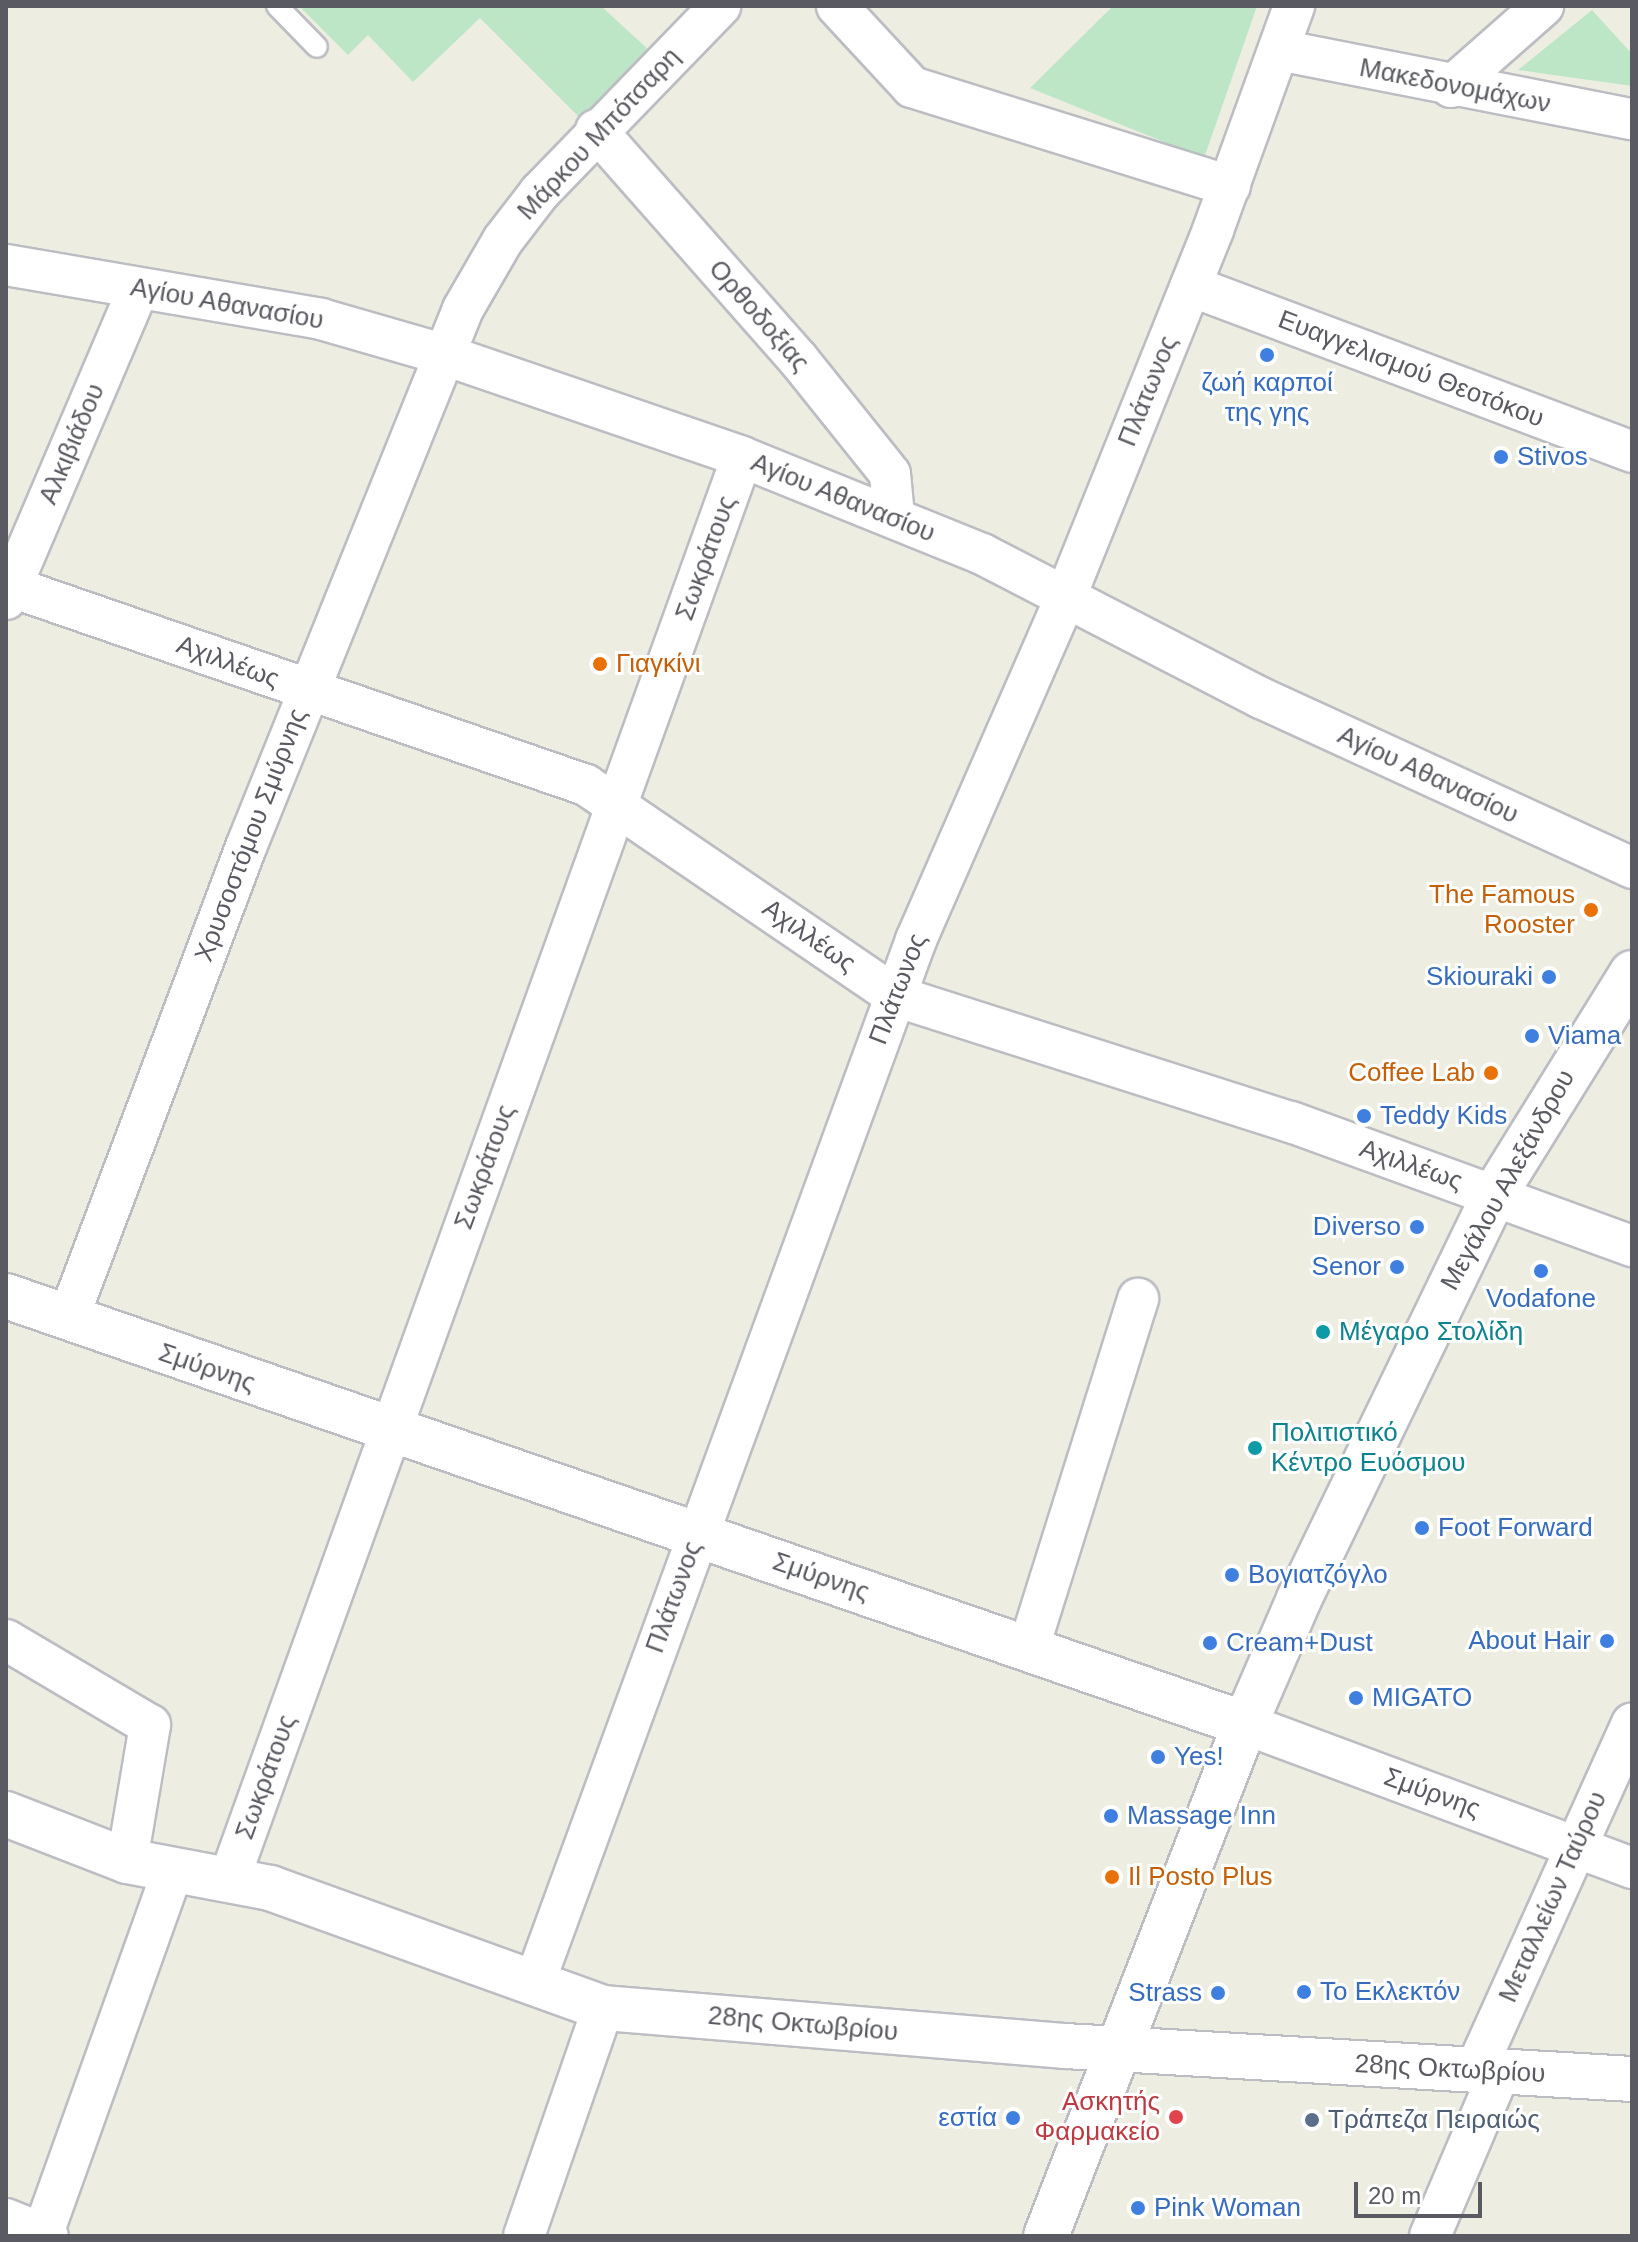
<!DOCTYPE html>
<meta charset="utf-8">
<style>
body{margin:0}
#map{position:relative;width:1638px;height:2242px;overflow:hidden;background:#edede1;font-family:Helvetica,sans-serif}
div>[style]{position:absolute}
.green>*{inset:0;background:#bce6c6}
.roads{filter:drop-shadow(2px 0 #bcbdc3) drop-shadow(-2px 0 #bcbdc3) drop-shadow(0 2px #bcbdc3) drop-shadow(0 -2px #bcbdc3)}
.lane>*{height:20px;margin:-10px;padding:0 10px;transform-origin:10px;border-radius:10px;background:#fff}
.street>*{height:40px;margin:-20px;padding:0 20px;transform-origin:20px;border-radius:20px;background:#fff}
.secondary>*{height:44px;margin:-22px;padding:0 22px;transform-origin:22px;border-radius:22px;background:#fff}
.dots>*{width:22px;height:22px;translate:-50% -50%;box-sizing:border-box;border:4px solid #fff;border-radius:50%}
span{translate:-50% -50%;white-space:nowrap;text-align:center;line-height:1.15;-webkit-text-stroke:6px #fff;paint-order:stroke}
.street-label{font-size:26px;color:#5a5b62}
.shop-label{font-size:26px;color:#366cbe}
.left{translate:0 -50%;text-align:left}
.right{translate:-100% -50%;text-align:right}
.food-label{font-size:26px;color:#c56008}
.culture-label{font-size:26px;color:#0d838f}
.health-label{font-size:26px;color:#be3a42}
.service-label{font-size:26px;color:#4e5e75}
.frame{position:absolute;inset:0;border:8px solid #5a5b62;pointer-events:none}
.scale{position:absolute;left:1354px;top:2182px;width:128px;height:36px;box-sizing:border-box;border:4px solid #5a5b62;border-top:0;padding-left:10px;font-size:24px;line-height:28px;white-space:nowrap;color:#5a5b62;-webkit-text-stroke:6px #fff;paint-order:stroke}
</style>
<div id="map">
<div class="green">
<i style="clip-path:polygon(299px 6px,601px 6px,652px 53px,582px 120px,480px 18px,413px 82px,368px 35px,348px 55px)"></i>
<i style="clip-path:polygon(1113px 6px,1257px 6px,1204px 158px,1030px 88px)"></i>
<i style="clip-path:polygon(1592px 10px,1632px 54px,1632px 86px,1518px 70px)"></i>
</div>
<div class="roads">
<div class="lane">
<i style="left:277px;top:6px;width:57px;rotate:45.7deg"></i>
</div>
<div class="street">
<i style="left:837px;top:6px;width:110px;rotate:47.2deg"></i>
<i style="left:912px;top:87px;width:333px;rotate:17.3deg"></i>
<i style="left:1279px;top:50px;width:360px;rotate:11.1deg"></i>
<i style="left:1451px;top:87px;width:123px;rotate:-41.4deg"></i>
<i style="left:596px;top:130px;width:305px;rotate:48.6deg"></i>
<i style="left:798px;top:359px;width:147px;rotate:51.3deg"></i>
<i style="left:890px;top:474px;width:42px;rotate:84.6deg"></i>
<i style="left:6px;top:265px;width:320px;rotate:9.7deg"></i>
<i style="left:321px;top:319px;width:126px;rotate:16.1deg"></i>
<i style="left:442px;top:354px;width:317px;rotate:18.9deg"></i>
<i style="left:742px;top:457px;width:259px;rotate:22deg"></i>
<i style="left:982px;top:554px;width:314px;rotate:27.3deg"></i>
<i style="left:1261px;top:698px;width:408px;rotate:24.6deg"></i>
<i style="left:1191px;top:286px;width:471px;rotate:20.6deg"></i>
<i style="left:6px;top:585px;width:614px;rotate:19.03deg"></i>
<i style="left:586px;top:785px;width:374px;rotate:34.3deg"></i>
<i style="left:895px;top:996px;width:416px;rotate:17.7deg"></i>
<i style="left:1291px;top:1122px;width:363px;rotate:20deg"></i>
<i style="left:6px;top:599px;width:337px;rotate:-66.9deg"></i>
<i style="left:68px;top:1319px;width:504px;rotate:-69.34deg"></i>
<i style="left:246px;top:847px;width:580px;rotate:-68.03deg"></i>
<i style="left:463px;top:309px;width:80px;rotate:-59.9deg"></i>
<i style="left:503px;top:240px;width:61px;rotate:-52.4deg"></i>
<i style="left:540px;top:192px;width:259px;rotate:-45.9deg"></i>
<i style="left:6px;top:1640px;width:167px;rotate:30.6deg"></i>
<i style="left:150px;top:1725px;width:138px;rotate:99.6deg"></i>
<i style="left:1029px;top:1647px;width:365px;rotate:-72.6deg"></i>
<i style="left:1245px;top:1724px;width:413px;rotate:20.4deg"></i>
<i style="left:230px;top:1877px;width:1509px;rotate:-70.17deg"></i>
<i style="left:534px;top:1984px;width:1112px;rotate:-69.9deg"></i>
<i style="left:916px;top:940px;width:375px;rotate:-66.4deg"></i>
<i style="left:1066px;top:596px;width:394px;rotate:-68.1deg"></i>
<i style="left:1213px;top:230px;width:238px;rotate:-70.1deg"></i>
<i style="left:1476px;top:2069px;width:379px;rotate:-65.7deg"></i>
<i style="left:6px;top:2219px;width:45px;rotate:22deg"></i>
<i style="left:42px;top:2236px;width:386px;rotate:-70.3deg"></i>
<i style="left:524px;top:2236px;width:241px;rotate:-70.9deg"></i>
<i style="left:1430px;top:2236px;width:179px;rotate:-67deg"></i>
</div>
<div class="secondary">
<i style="left:6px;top:1296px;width:1311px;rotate:19.06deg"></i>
<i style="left:6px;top:1814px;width:130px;rotate:21.2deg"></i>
<i style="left:127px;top:1861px;width:146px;rotate:10.7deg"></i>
<i style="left:270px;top:1888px;width:354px;rotate:19.8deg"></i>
<i style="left:603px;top:2008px;width:464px;rotate:4.7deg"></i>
<i style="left:1065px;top:2046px;width:568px;rotate:3.33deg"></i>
<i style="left:1046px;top:2236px;width:549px;rotate:-68.76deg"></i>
<i style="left:1245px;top:1724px;width:136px;rotate:-66.6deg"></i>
<i style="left:1299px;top:1599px;width:450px;rotate:-64.2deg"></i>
<i style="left:1495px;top:1194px;width:260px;rotate:-58.2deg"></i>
</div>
</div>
<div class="dots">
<i style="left:1267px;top:355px;background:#3f7fe0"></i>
<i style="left:1501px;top:457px;background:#3f7fe0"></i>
<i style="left:600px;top:664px;background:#e8710a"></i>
<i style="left:1591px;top:910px;background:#e8710a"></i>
<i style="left:1549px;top:977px;background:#3f7fe0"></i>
<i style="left:1532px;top:1036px;background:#3f7fe0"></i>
<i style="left:1491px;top:1073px;background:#e8710a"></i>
<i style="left:1364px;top:1116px;background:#3f7fe0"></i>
<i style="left:1417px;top:1227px;background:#3f7fe0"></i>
<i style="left:1397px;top:1267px;background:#3f7fe0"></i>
<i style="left:1541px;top:1271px;background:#3f7fe0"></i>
<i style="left:1323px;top:1332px;background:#0f9aa8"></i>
<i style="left:1255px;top:1448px;background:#0f9aa8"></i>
<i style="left:1422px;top:1528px;background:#3f7fe0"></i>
<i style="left:1232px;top:1575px;background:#3f7fe0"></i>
<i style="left:1607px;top:1641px;background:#3f7fe0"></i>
<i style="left:1210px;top:1643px;background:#3f7fe0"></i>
<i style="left:1356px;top:1698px;background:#3f7fe0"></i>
<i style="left:1158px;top:1757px;background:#3f7fe0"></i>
<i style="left:1111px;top:1816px;background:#3f7fe0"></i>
<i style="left:1112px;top:1877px;background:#e8710a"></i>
<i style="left:1304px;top:1992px;background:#3f7fe0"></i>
<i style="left:1218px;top:1993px;background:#3f7fe0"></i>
<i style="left:1176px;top:2117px;background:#e0444e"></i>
<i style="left:1013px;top:2118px;background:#3f7fe0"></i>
<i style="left:1312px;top:2120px;background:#5c6f8a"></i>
<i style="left:1138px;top:2208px;background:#3f7fe0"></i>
</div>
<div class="street-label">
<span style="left:1455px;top:86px;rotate:11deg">Μακεδονομάχων</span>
<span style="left:599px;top:134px;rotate:-47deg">Μάρκου Μπότσαρη</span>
<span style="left:227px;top:304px;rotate:10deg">Αγίου Αθανασίου</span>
<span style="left:759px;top:316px;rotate:49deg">Ορθοδοξίας</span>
<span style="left:1411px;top:369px;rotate:21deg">Ευαγγελισμού Θεοτόκου</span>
<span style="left:1148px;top:391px;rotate:-68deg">Πλάτωνος</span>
<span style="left:72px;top:444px;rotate:-67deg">Αλκιβιάδου</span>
<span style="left:843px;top:498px;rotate:22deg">Αγίου Αθανασίου</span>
<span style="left:706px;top:558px;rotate:-70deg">Σωκράτους</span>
<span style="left:228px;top:662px;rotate:20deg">Αχιλλέως</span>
<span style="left:1428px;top:775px;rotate:25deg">Αγίου Αθανασίου</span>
<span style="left:251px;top:835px;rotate:-69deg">Χρυσοστόμου Σμύρνης</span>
<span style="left:809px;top:936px;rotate:35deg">Αχιλλέως</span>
<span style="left:898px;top:989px;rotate:-69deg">Πλάτωνος</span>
<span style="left:1411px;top:1165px;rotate:19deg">Αχιλλέως</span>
<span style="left:485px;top:1167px;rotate:-70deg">Σωκράτους</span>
<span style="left:1508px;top:1180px;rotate:-61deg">Μεγάλου Αλεξάνδρου</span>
<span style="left:207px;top:1368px;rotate:19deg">Σμύρνης</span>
<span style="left:821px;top:1577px;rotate:19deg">Σμύρνης</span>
<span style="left:674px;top:1597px;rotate:-70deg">Πλάτωνος</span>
<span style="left:266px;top:1777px;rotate:-70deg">Σωκράτους</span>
<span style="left:1432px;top:1793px;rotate:20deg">Σμύρνης</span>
<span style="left:1553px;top:1897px;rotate:-66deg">Μεταλλείων Ταύρου</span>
<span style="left:803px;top:2024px;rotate:5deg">28ης Οκτωβρίου</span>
<span style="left:1450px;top:2069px;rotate:3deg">28ης Οκτωβρίου</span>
</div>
<div class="shop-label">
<span style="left:1267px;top:398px">ζωή καρποί<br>της γης</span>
<span class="left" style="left:1517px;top:457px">Stivos</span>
<span class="right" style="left:1533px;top:977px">Skiouraki</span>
<span class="left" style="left:1548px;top:1036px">Viama</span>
<span class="left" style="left:1380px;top:1116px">Teddy Kids</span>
<span class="right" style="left:1401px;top:1227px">Diverso</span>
<span class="right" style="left:1381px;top:1267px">Senor</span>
<span style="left:1541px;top:1299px">Vodafone</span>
<span class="left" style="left:1438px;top:1528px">Foot Forward</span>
<span class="left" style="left:1248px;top:1575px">Βογιατζόγλο</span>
<span class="right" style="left:1591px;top:1641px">About Hair</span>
<span class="left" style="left:1226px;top:1643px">Cream+Dust</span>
<span class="left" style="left:1372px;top:1698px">MIGATO</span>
<span class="left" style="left:1174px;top:1757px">Yes!</span>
<span class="left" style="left:1127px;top:1816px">Massage Inn</span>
<span class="left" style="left:1320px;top:1992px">Το Εκλεκτόν</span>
<span class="right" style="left:1202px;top:1993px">Strass</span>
<span class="right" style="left:997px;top:2118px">εστία</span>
<span class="left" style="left:1154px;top:2208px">Pink Woman</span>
</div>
<div class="food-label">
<span class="left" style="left:616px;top:664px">Γιαγκίνι</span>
<span class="right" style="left:1575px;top:910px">The Famous<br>Rooster</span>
<span class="right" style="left:1475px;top:1073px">Coffee Lab</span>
<span class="left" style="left:1128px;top:1877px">Il Posto Plus</span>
</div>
<div class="culture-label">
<span class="left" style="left:1339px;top:1332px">Μέγαρο Στολίδη</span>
<span class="left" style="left:1271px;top:1448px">Πολιτιστικό<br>Κέντρο Ευόσμου</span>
</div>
<div class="health-label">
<span class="right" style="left:1160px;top:2117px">Ασκητής<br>Φαρμακείο</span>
</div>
<div class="service-label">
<span class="left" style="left:1328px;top:2120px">Τράπεζα Πειραιώς</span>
</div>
<div class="frame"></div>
<div class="scale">20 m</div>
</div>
